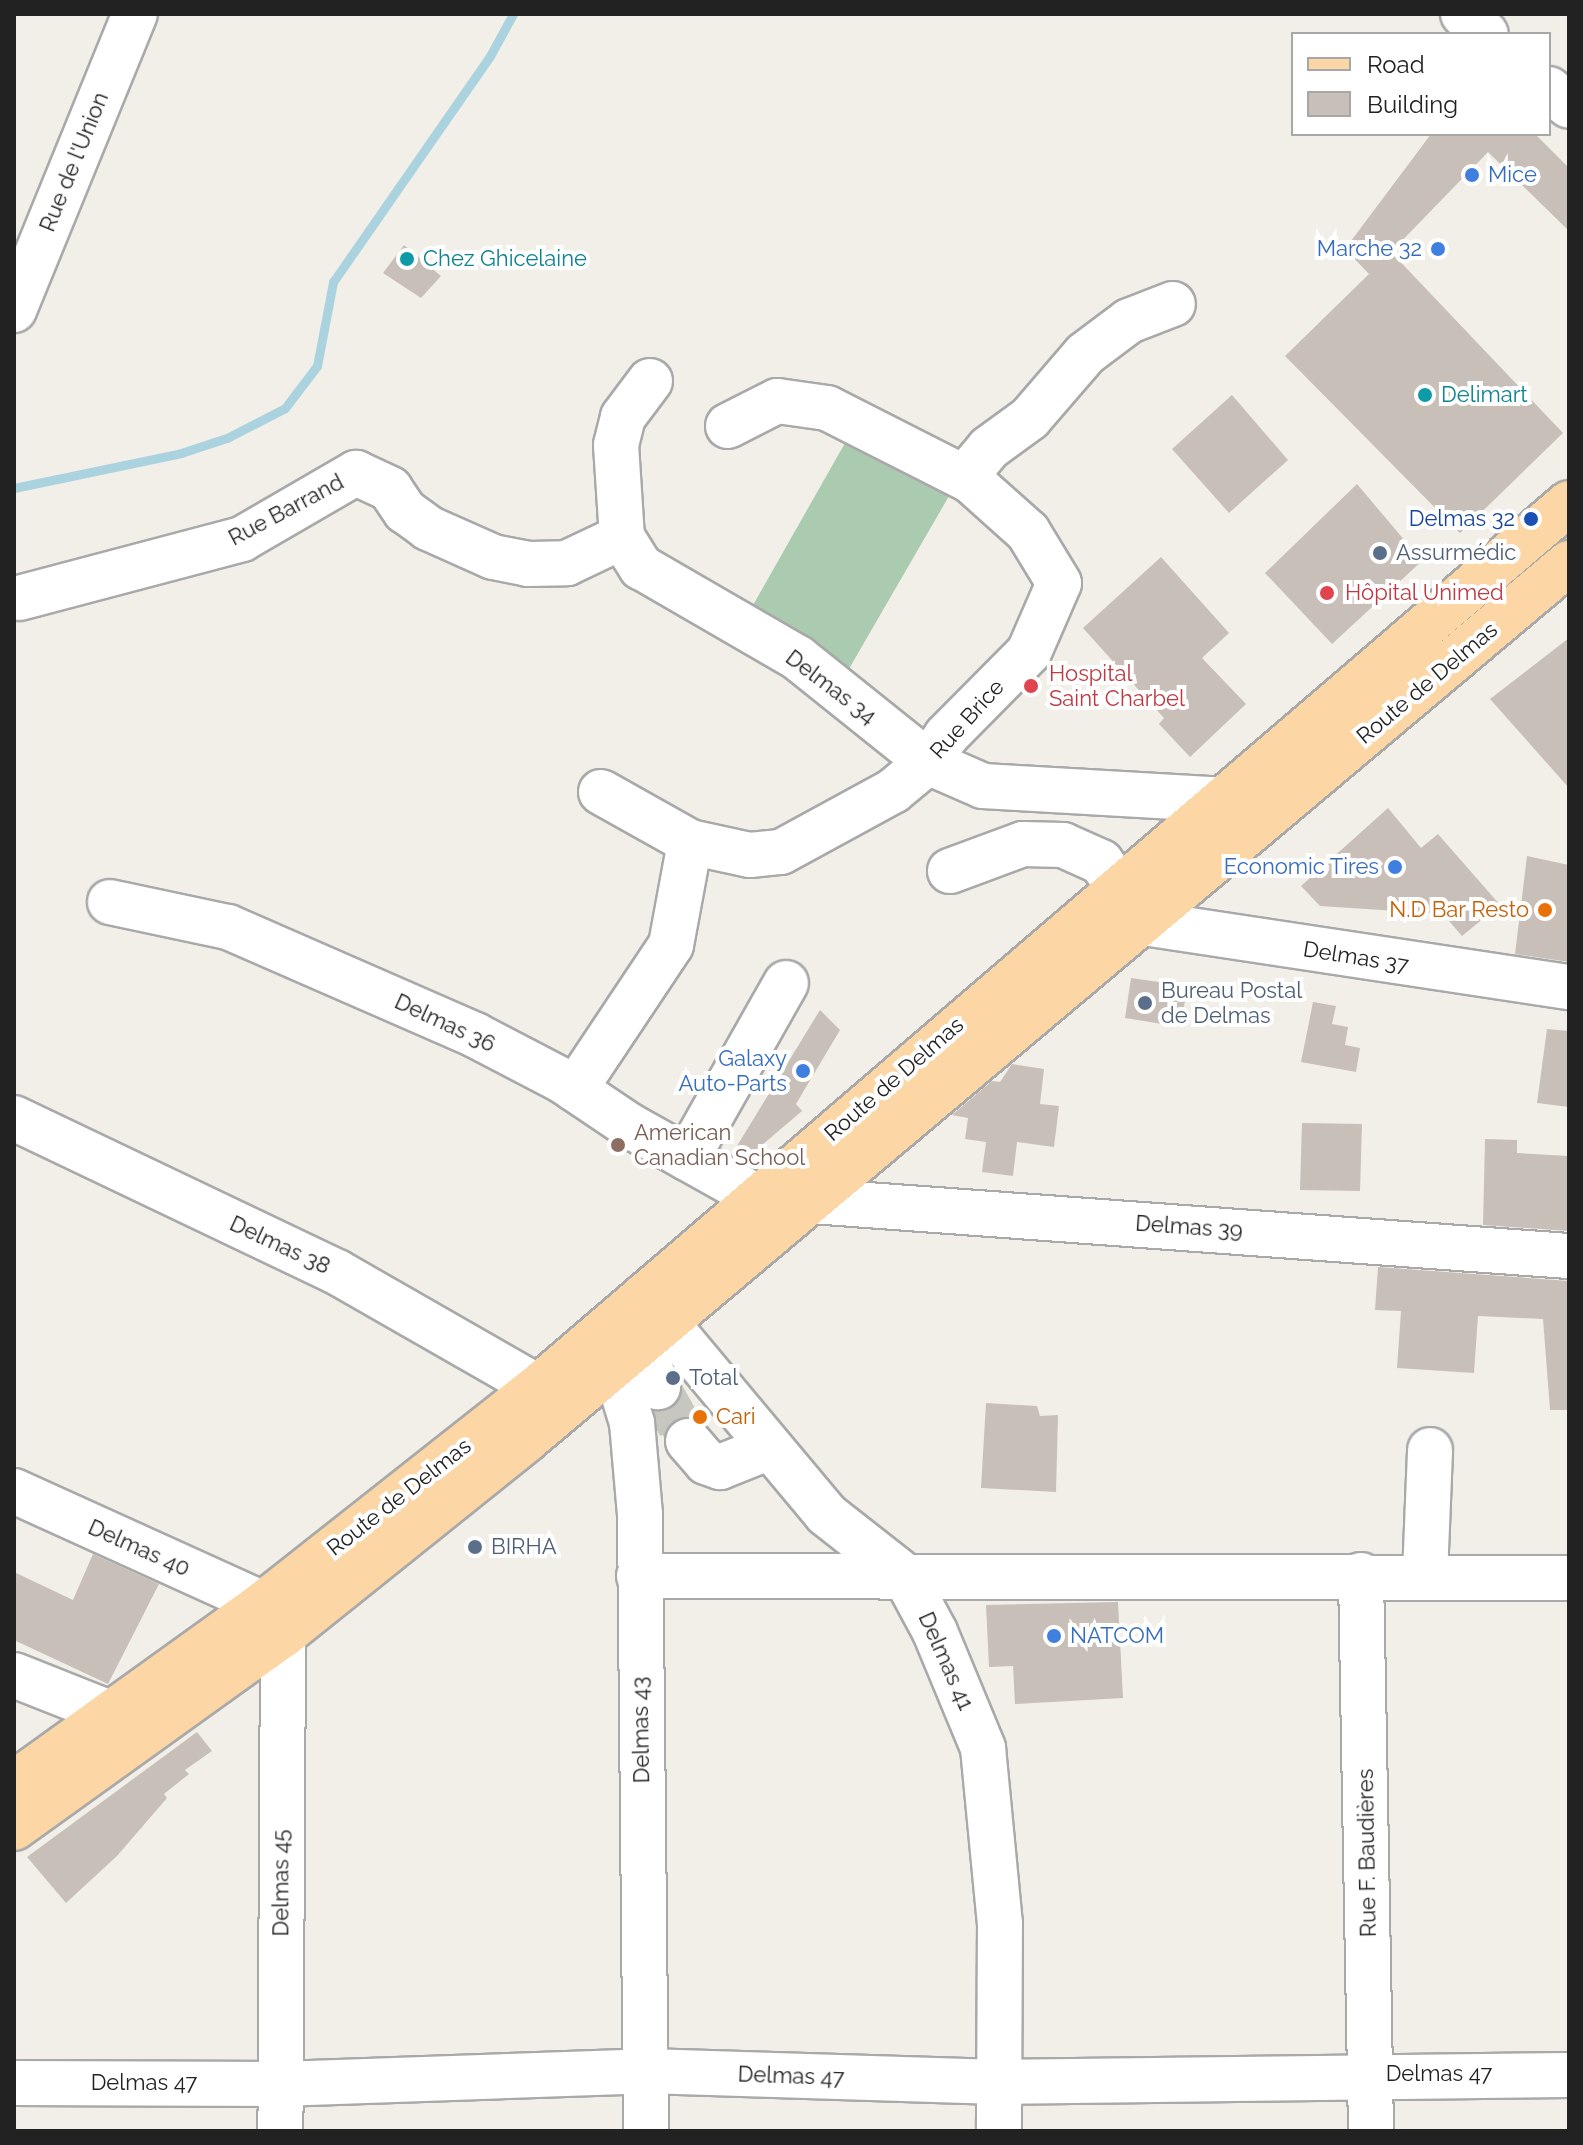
<!DOCTYPE html>
<meta charset="utf-8">
<style>
body{margin:0}
#map{position:relative;width:1583px;height:2145px;overflow:hidden;background:#f2efe9;font-family:Raleway,sans-serif}
div>[style]{position:absolute}
.cemetery>*{inset:0;background:#aacbaf}
.stream>*{height:9px;margin:-4.5px;padding:0 4.5px;transform-origin:4.5px;border-radius:4.5px;background:#aad3df}
.building>*{inset:0;background:#c7bfb8}
.minor-tunnel>*{height:44px;margin-top:-22px;transform-origin:0;background:repeating-linear-gradient(90deg,#c8c6c1 0 44px,transparent 0 66px)}
.roads{filter:drop-shadow(2px 0 #a9a9a9) drop-shadow(-2px 0 #a9a9a9) drop-shadow(0 2px #a9a9a9) drop-shadow(0 -2px #a9a9a9)}
.minor>*{height:44px;margin:-22px;padding:0 22px;transform-origin:22px;border-radius:22px;background:#fff}
.major>*{height:44px;margin:-22px;padding:0 22px;transform-origin:22px;border-radius:22px;background:#fcd6a4}
.dots>*{width:22px;height:22px;translate:-50% -50%;box-sizing:border-box;border:4px solid #fff;border-radius:50%}
span{translate:-50% -50%;white-space:nowrap;text-align:center;line-height:1.15;-webkit-text-stroke:8px #fff;paint-order:stroke}
.street-label{font-size:22px;color:#222}
.shop-label{font-size:22px;color:#366cbe}
.left{translate:0 -50%;text-align:left}
.right{translate:-100% -50%;text-align:right}
.culture-label{font-size:22px;color:#0d838f}
.transit-label{font-size:22px;color:#164399}
.service-label{font-size:22px;color:#4e5e75}
.health-label{font-size:22px;color:#be3a42}
.food-label{font-size:22px;color:#c56008}
.education-label{font-size:22px;color:#785e54}
.frame{position:absolute;inset:0;border:16px solid #222;pointer-events:none}
.legend{position:absolute;left:1291px;top:32px;width:260px;height:104px;box-sizing:border-box;background:#fff;border:2px solid #a7a7a7;margin:0;padding:10px 14px;list-style:none;font-size:24px;color:#222}
.legend li{display:flex;align-items:center;gap:16px;height:40px}
.legend b{width:40px;border:2px solid #a7a7a7}
</style>
<div id="map">
<div class="cemetery">
<i style="clip-path:polygon(849px 436px,956px 484px,846px 674px,748px 614px)"></i>
</div>
<div class="stream">
<i style="left:14px;top:488px;width:171px;rotate:-11.8deg"></i>
<i style="left:181px;top:453px;width:48px;rotate:-18.1deg"></i>
<i style="left:227px;top:438px;width:65px;rotate:-27.3deg"></i>
<i style="left:285px;top:408px;width:53px;rotate:-52.7deg"></i>
<i style="left:317px;top:366px;width:86px;rotate:-79.2deg"></i>
<i style="left:333px;top:282px;width:275px;rotate:-55.2deg"></i>
<i style="left:490px;top:56px;width:48px;rotate:-61.3deg"></i>
</div>
<div class="building">
<i style="clip-path:polygon(1431px 134px,1535px 134px,1569px 168px,1569px 231px,1488px 152px,1391px 252px,1563px 433px,1460px 533px,1285px 356px,1369px 274px,1345px 249px)"></i>
<i style="clip-path:polygon(404px 245px,441px 276px,421px 298px,383px 273px)"></i>
<i style="clip-path:polygon(1232px 395px,1288px 460px,1229px 513px,1172px 449px)"></i>
<i style="clip-path:polygon(1357px 484px,1422px 561px,1332px 644px,1265px 573px)"></i>
<i style="clip-path:polygon(1161px 557px,1229px 633px,1202px 658px,1246px 704px,1190px 757px,1159px 724px,1164px 718px,1083px 628px)"></i>
<i style="clip-path:polygon(1569px 638px,1569px 788px,1490px 699px)"></i>
<i style="clip-path:polygon(1388px 808px,1421px 848px,1438px 834px,1500px 905px,1462px 936px,1443px 914px,1320px 906px,1301px 886px)"></i>
<i style="clip-path:polygon(1527px 856px,1569px 865px,1569px 962px,1515px 954px)"></i>
<i style="clip-path:polygon(1131px 978px,1187px 986px,1181px 1027px,1125px 1018px)"></i>
<i style="clip-path:polygon(1313px 1002px,1336px 1006px,1332px 1024px,1348px 1027px,1345px 1045px,1360px 1048px,1356px 1072px,1301px 1062px)"></i>
<i style="clip-path:polygon(820px 1010px,840px 1030px,796px 1104px,802px 1111px,743px 1161px,732px 1154px)"></i>
<i style="clip-path:polygon(1547px 1029px,1569px 1031px,1569px 1107px,1537px 1103px)"></i>
<i style="clip-path:polygon(1012px 1064px,1044px 1069px,1040px 1104px,1059px 1106px,1054px 1147px,1017px 1142px,1013px 1176px,982px 1172px,986px 1142px,965px 1139px,968px 1118px,952px 1115px,992px 1081px,1000px 1082px)"></i>
<i style="clip-path:polygon(1302px 1123px,1362px 1124px,1360px 1191px,1300px 1190px)"></i>
<i style="clip-path:polygon(1485px 1139px,1517px 1140px,1517px 1153px,1569px 1156px,1569px 1231px,1483px 1225px)"></i>
<i style="clip-path:polygon(1378px 1267px,1569px 1281px,1569px 1410px,1550px 1410px,1543px 1319px,1478px 1316px,1474px 1373px,1397px 1368px,1401px 1311px,1375px 1310px)"></i>
<i style="clip-path:polygon(683px 1391px,696px 1417px,672px 1422px,664px 1438px,655px 1412px,669px 1410px)"></i>
<i style="clip-path:polygon(986px 1403px,1037px 1406px,1040px 1416px,1058px 1415px,1056px 1492px,981px 1488px)"></i>
<i style="clip-path:polygon(93px 1554px,159px 1584px,108px 1684px,14px 1640px,14px 1572px,73px 1600px)"></i>
<i style="clip-path:polygon(1118px 1602px,1123px 1698px,1015px 1704px,1013px 1666px,989px 1667px,986px 1605px)"></i>
<i style="clip-path:polygon(197px 1732px,212px 1751px,185px 1770px,189px 1774px,164px 1794px,167px 1798px,117px 1856px,66px 1903px,27px 1857px)"></i>
</div>
<div class="minor-tunnel">
<i style="left:658px;top:1387px;width:62px;rotate:60.9deg"></i>
</div>
<div class="roads">
<div class="minor">
<i style="left:1463px;top:14px;width:30px;rotate:41deg"></i>
<i style="left:1549px;top:89px;width:26px;rotate:40deg"></i>
<i style="left:14px;top:310px;width:320px;rotate:-67.8deg"></i>
<i style="left:650px;top:381px;width:45px;rotate:126.9deg"></i>
<i style="left:623px;top:417px;width:29px;rotate:104deg"></i>
<i style="left:616px;top:445px;width:92px;rotate:86.3deg"></i>
<i style="left:622px;top:537px;width:36px;rotate:58deg"></i>
<i style="left:641px;top:567px;width:181px;rotate:30.1deg"></i>
<i style="left:798px;top:658px;width:166px;rotate:38.7deg"></i>
<i style="left:928px;top:762px;width:60px;rotate:23.6deg"></i>
<i style="left:983px;top:786px;width:244px;rotate:3.3deg"></i>
<i style="left:971px;top:481px;width:15px;rotate:-79deg"></i>
<i style="left:974px;top:466px;width:23px;rotate:-50deg"></i>
<i style="left:989px;top:448px;width:51px;rotate:-36.2deg"></i>
<i style="left:1030px;top:418px;width:84px;rotate:-49.3deg"></i>
<i style="left:1085px;top:354px;width:55px;rotate:-36.9deg"></i>
<i style="left:1129px;top:321px;width:47px;rotate:-21.1deg"></i>
<i style="left:19px;top:598px;width:231px;rotate:-14.8deg"></i>
<i style="left:242px;top:539px;width:132px;rotate:-30.1deg"></i>
<i style="left:356px;top:473px;width:38px;rotate:25deg"></i>
<i style="left:390px;top:489px;width:27px;rotate:56deg"></i>
<i style="left:405px;top:511px;width:29px;rotate:36deg"></i>
<i style="left:428px;top:528px;width:71px;rotate:24deg"></i>
<i style="left:493px;top:557px;width:36px;rotate:11deg"></i>
<i style="left:528px;top:564px;width:39px;rotate:-1deg"></i>
<i style="left:567px;top:563px;width:61px;rotate:-25.3deg"></i>
<i style="left:601px;top:792px;width:102px;rotate:29.3deg"></i>
<i style="left:690px;top:842px;width:61px;rotate:12.2deg"></i>
<i style="left:750px;top:855px;width:31px;rotate:-6deg"></i>
<i style="left:781px;top:852px;width:128px;rotate:-28.6deg"></i>
<i style="left:893px;top:791px;width:45px;rotate:-39.6deg"></i>
<i style="left:928px;top:762px;width:32px;rotate:-55deg"></i>
<i style="left:946px;top:736px;width:118px;rotate:-45.3deg"></i>
<i style="left:1029px;top:652px;width:75px;rotate:-66.5deg"></i>
<i style="left:1059px;top:583px;width:60px;rotate:-121.3deg"></i>
<i style="left:1028px;top:532px;width:76px;rotate:-138.2deg"></i>
<i style="left:971px;top:481px;width:161px;rotate:-153.1deg"></i>
<i style="left:827px;top:408px;width:50px;rotate:-172deg"></i>
<i style="left:777px;top:401px;width:55px;rotate:153deg"></i>
<i style="left:950px;top:871px;width:78px;rotate:-20.3deg"></i>
<i style="left:1023px;top:844px;width:40px;rotate:1.4deg"></i>
<i style="left:1063px;top:845px;width:42px;rotate:24.1deg"></i>
<i style="left:1101px;top:862px;width:75px;rotate:54.8deg"></i>
<i style="left:1144px;top:923px;width:430px;rotate:8.6deg"></i>
<i style="left:110px;top:902px;width:121px;rotate:12deg"></i>
<i style="left:228px;top:927px;width:270px;rotate:23.6deg"></i>
<i style="left:475px;top:1035px;width:99px;rotate:27.6deg"></i>
<i style="left:563px;top:1081px;width:81px;rotate:33.9deg"></i>
<i style="left:630px;top:1126px;width:145px;rotate:29.2deg"></i>
<i style="left:757px;top:1197px;width:814px;rotate:4.16deg"></i>
<i style="left:575px;top:1089px;width:173px;rotate:-56.3deg"></i>
<i style="left:671px;top:945px;width:105px;rotate:-79.5deg"></i>
<i style="left:14px;top:1118px;width:358px;rotate:25.5deg"></i>
<i style="left:337px;top:1272px;width:232px;rotate:29.8deg"></i>
<i style="left:687px;top:1158px;width:201px;rotate:-60.5deg"></i>
<i style="left:644px;top:1296px;width:284px;rotate:50.1deg"></i>
<i style="left:826px;top:1514px;width:100px;rotate:38.1deg"></i>
<i style="left:905px;top:1576px;width:64px;rotate:61.8deg"></i>
<i style="left:935px;top:1632px;width:126px;rotate:67.5deg"></i>
<i style="left:983px;top:1748px;width:176px;rotate:84.5deg"></i>
<i style="left:1000px;top:1923px;width:208px;rotate:90.3deg"></i>
<i style="left:596px;top:1338px;width:35px;rotate:57deg"></i>
<i style="left:615px;top:1367px;width:59px;rotate:73.1deg"></i>
<i style="left:632px;top:1423px;width:91px;rotate:85deg"></i>
<i style="left:640px;top:1514px;width:617px;rotate:89.44deg"></i>
<i style="left:640px;top:1345px;width:46px;rotate:66.8deg"></i>
<i style="left:688px;top:1441px;width:28px;rotate:49deg"></i>
<i style="left:706px;top:1462px;width:15px;rotate:20deg"></i>
<i style="left:720px;top:1467px;width:52px;rotate:-21.6deg"></i>
<i style="left:14px;top:1491px;width:273px;rotate:24.4deg"></i>
<i style="left:263px;top:1604px;width:37px;rotate:57deg"></i>
<i style="left:283px;top:1635px;width:496px;rotate:90.3deg"></i>
<i style="left:1361px;top:1575px;width:556px;rotate:88.97deg"></i>
<i style="left:639px;top:1576px;width:930px;rotate:0.12deg"></i>
<i style="left:1425px;top:1576px;width:126px;rotate:-87.7deg"></i>
<i style="left:14px;top:1675px;width:109px;rotate:21.6deg"></i>
<i style="left:14px;top:2083px;width:266px;rotate:0.2deg"></i>
<i style="left:280px;top:2084px;width:366px;rotate:-2deg"></i>
<i style="left:646px;top:2071px;width:353px;rotate:1.8deg"></i>
<i style="left:999px;top:2082px;width:570px;rotate:-0.7deg"></i>
</div>
<div class="major">
<i style="left:14px;top:1783px;width:307px;rotate:-35.7deg"></i>
<i style="left:263px;top:1604px;width:350px;rotate:-38.3deg"></i>
<i style="left:538px;top:1387px;width:1358px;rotate:-40.61deg"></i>
<i style="left:14px;top:1828px;width:331px;rotate:-35.7deg"></i>
<i style="left:283px;top:1635px;width:312px;rotate:-38.7deg"></i>
<i style="left:526px;top:1440px;width:1363px;rotate:-40.06deg"></i>
</div>
</div>
<div class="dots">
<i style="left:1472px;top:175px;background:#3f7fe0"></i>
<i style="left:1438px;top:249px;background:#3f7fe0"></i>
<i style="left:407px;top:259px;background:#0f9aa8"></i>
<i style="left:1425px;top:395px;background:#0f9aa8"></i>
<i style="left:1531px;top:519px;background:#1a4fb4"></i>
<i style="left:1380px;top:553px;background:#5c6f8a"></i>
<i style="left:1327px;top:593px;background:#e0444e"></i>
<i style="left:1031px;top:686px;background:#e0444e"></i>
<i style="left:1395px;top:867px;background:#3f7fe0"></i>
<i style="left:1545px;top:910px;background:#e8710a"></i>
<i style="left:1145px;top:1003px;background:#5c6f8a"></i>
<i style="left:803px;top:1071px;background:#3f7fe0"></i>
<i style="left:618px;top:1145px;background:#8d6e63"></i>
<i style="left:673px;top:1378px;background:#5c6f8a"></i>
<i style="left:700px;top:1417px;background:#e8710a"></i>
<i style="left:475px;top:1547px;background:#5c6f8a"></i>
<i style="left:1054px;top:1636px;background:#3f7fe0"></i>
</div>
<div class="street-label">
<span style="left:74px;top:162px;rotate:-68deg">Rue de l'Union</span>
<span style="left:286px;top:510px;rotate:-28deg">Rue Barrand</span>
<span style="left:1427px;top:683px;rotate:-40deg">Route de Delmas</span>
<span style="left:831px;top:687px;rotate:37deg">Delmas 34</span>
<span style="left:967px;top:719px;rotate:-48deg">Rue Brice</span>
<span style="left:1356px;top:957px;rotate:9deg">Delmas 37</span>
<span style="left:445px;top:1023px;rotate:25deg">Delmas 36</span>
<span style="left:894px;top:1079px;rotate:-41deg">Route de Delmas</span>
<span style="left:1189px;top:1227px;rotate:4deg">Delmas 39</span>
<span style="left:280px;top:1245px;rotate:25deg">Delmas 38</span>
<span style="left:399px;top:1497px;rotate:-38deg">Route de Delmas</span>
<span style="left:139px;top:1548px;rotate:24deg">Delmas 40</span>
<span style="left:946px;top:1661px;rotate:66deg">Delmas 41</span>
<span style="left:641px;top:1730px;rotate:-91deg">Delmas 43</span>
<span style="left:1367px;top:1853px;rotate:-91deg">Rue F. Baudières</span>
<span style="left:281px;top:1883px;rotate:-90deg">Delmas 45</span>
<span style="left:1439px;top:2074px">Delmas 47</span>
<span style="left:791px;top:2076px;rotate:2deg">Delmas 47</span>
<span style="left:144px;top:2083px">Delmas 47</span>
</div>
<div class="shop-label">
<span class="left" style="left:1488px;top:175px">Mice</span>
<span class="right" style="left:1422px;top:249px">Marche 32</span>
<span class="right" style="left:1379px;top:867px">Economic Tires</span>
<span class="right" style="left:787px;top:1071px">Galaxy<br>Auto-Parts</span>
<span class="left" style="left:1070px;top:1636px">NATCOM</span>
</div>
<div class="culture-label">
<span class="left" style="left:423px;top:259px">Chez Ghicelaine</span>
<span class="left" style="left:1441px;top:395px">Delimart</span>
</div>
<div class="transit-label">
<span class="right" style="left:1515px;top:519px">Delmas 32</span>
</div>
<div class="service-label">
<span class="left" style="left:1396px;top:553px">Assurmédic</span>
<span class="left" style="left:1161px;top:1003px">Bureau Postal<br>de Delmas</span>
<span class="left" style="left:689px;top:1378px">Total</span>
<span class="left" style="left:491px;top:1547px">BIRHA</span>
</div>
<div class="health-label">
<span class="left" style="left:1345px;top:593px">Hôpital Unimed</span>
<span class="left" style="left:1049px;top:686px">Hospital<br>Saint Charbel</span>
</div>
<div class="food-label">
<span class="right" style="left:1529px;top:910px">N.D Bar Resto</span>
<span class="left" style="left:716px;top:1417px">Cari</span>
</div>
<div class="education-label">
<span class="left" style="left:634px;top:1145px">American<br>Canadian School</span>
</div>
<div class="frame"></div>
<ul class="legend">
<li><b style="height:10px;background:#fcd6a4"></b>Road</li>
<li><b style="height:22px;background:#c7bfb8"></b>Building</li>
</ul>
</div>
